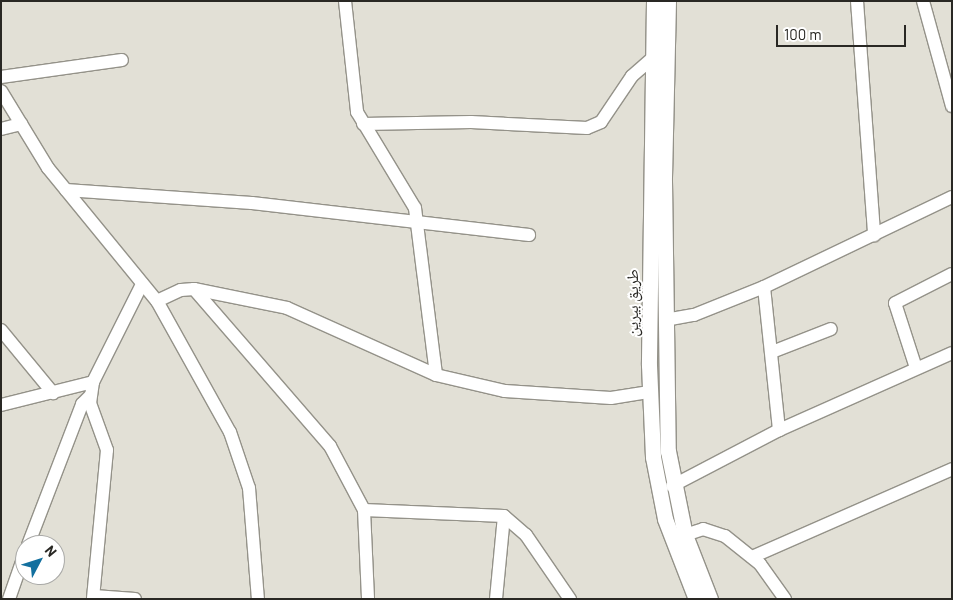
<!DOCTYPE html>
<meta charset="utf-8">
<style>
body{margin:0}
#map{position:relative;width:953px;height:600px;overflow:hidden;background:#e2e0d6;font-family:Barlow,"Noto Naskh Arabic",sans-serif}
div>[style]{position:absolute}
.roads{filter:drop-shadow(1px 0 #949289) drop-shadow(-1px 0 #949289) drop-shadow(0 1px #949289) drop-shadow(0 -1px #949289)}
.minor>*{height:12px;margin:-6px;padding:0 6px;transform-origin:6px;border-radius:6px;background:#fff}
.major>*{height:15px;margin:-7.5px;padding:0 7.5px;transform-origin:7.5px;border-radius:7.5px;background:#fff}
span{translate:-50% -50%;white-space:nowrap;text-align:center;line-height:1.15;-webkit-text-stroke:4px #fff;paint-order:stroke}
.street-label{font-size:16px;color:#292824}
.frame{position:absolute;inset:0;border:2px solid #292824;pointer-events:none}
.north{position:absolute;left:15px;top:535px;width:50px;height:50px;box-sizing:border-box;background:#fff;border:1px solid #a9a9a7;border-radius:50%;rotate:50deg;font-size:14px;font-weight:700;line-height:20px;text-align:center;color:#292824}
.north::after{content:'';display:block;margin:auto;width:18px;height:22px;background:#13709f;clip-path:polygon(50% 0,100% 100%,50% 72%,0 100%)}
.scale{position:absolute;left:776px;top:25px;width:130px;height:22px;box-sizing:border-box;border:2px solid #292824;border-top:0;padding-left:6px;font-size:15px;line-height:18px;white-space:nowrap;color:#292824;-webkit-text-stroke:4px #fff;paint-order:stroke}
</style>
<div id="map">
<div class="roads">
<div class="minor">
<i style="left:345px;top:1px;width:112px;rotate:83.8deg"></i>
<i style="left:357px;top:112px;width:112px;rotate:58.9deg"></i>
<i style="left:415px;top:208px;width:168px;rotate:82.8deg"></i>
<i style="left:857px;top:1px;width:235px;rotate:85.8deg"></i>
<i style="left:923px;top:1px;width:109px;rotate:74.6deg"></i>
<i style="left:1px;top:77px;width:122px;rotate:-8deg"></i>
<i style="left:1px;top:91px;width:90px;rotate:58.6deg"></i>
<i style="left:48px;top:168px;width:172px;rotate:50.7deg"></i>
<i style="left:157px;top:301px;width:150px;rotate:60.9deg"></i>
<i style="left:230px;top:432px;width:59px;rotate:71.3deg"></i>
<i style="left:249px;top:488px;width:111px;rotate:85.4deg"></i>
<i style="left:363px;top:124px;width:108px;rotate:-1.1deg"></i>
<i style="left:471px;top:122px;width:116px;rotate:3deg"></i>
<i style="left:587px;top:128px;width:15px;rotate:-23deg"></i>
<i style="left:601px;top:122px;width:55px;rotate:-56deg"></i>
<i style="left:632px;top:76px;width:28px;rotate:-41deg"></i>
<i style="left:1px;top:129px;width:21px;rotate:-14deg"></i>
<i style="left:66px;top:190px;width:186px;rotate:4deg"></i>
<i style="left:252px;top:203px;width:279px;rotate:6.6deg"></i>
<i style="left:764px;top:287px;width:144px;rotate:84deg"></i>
<i style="left:194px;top:289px;width:95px;rotate:11.5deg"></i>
<i style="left:287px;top:308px;width:163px;rotate:24.2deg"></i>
<i style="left:436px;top:375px;width:71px;rotate:13.1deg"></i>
<i style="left:505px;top:391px;width:106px;rotate:3.8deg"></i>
<i style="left:611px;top:398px;width:39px;rotate:-9deg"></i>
<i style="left:157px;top:301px;width:26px;rotate:-25deg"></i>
<i style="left:181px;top:290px;width:13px;rotate:-4deg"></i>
<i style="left:194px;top:289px;width:208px;rotate:49.1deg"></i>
<i style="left:330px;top:446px;width:72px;rotate:62deg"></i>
<i style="left:364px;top:510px;width:89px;rotate:87.4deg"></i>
<i style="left:665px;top:320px;width:29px;rotate:-10deg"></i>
<i style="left:694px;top:315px;width:75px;rotate:-21.8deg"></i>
<i style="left:764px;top:287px;width:208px;rotate:-25.6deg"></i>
<i style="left:1px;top:330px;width:82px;rotate:50.5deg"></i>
<i style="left:772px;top:352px;width:63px;rotate:-21.3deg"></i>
<i style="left:916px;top:368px;width:68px;rotate:-107.9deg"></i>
<i style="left:895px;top:303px;width:64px;rotate:-27deg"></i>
<i style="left:93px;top:382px;width:21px;rotate:98deg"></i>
<i style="left:90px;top:403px;width:50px;rotate:70.1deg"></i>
<i style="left:107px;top:450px;width:150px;rotate:95.4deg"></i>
<i style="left:1px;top:405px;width:95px;rotate:-14deg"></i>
<i style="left:93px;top:382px;width:110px;rotate:-63.4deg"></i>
<i style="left:672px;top:486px;width:121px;rotate:-27.6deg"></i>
<i style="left:779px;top:430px;width:189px;rotate:-24deg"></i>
<i style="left:364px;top:510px;width:140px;rotate:2.5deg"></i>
<i style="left:504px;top:516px;width:29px;rotate:41deg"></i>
<i style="left:526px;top:535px;width:78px;rotate:55.5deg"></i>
<i style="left:685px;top:535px;width:19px;rotate:-18deg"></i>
<i style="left:703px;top:529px;width:23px;rotate:18deg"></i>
<i style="left:725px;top:536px;width:45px;rotate:38.7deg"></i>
<i style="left:760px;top:564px;width:43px;rotate:54.5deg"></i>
<i style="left:28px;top:545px;width:151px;rotate:-69deg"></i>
<i style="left:82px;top:404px;width:11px;rotate:-45deg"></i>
<i style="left:752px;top:557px;width:219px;rotate:-23.7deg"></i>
<i style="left:94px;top:596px;width:41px;rotate:4.2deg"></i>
<i style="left:9px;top:599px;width:49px;rotate:-70.8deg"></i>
<i style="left:496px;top:599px;width:83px;rotate:-84.5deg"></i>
</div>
<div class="major">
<i style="left:654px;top:1px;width:364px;rotate:90.8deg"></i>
<i style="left:649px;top:365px;width:92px;rotate:87.5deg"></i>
<i style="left:653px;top:457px;width:63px;rotate:79deg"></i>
<i style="left:665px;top:519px;width:86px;rotate:68.8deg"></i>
<i style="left:668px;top:1px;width:180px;rotate:91.3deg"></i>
<i style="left:664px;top:181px;width:270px;rotate:89.2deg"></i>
<i style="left:668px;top:451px;width:86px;rotate:78.6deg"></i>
<i style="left:685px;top:535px;width:69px;rotate:68.7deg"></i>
</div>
</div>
<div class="street-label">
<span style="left:632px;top:303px;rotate:-90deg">طريق بيرين</span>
</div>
<div class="frame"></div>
<div class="north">N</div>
<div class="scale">100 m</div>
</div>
